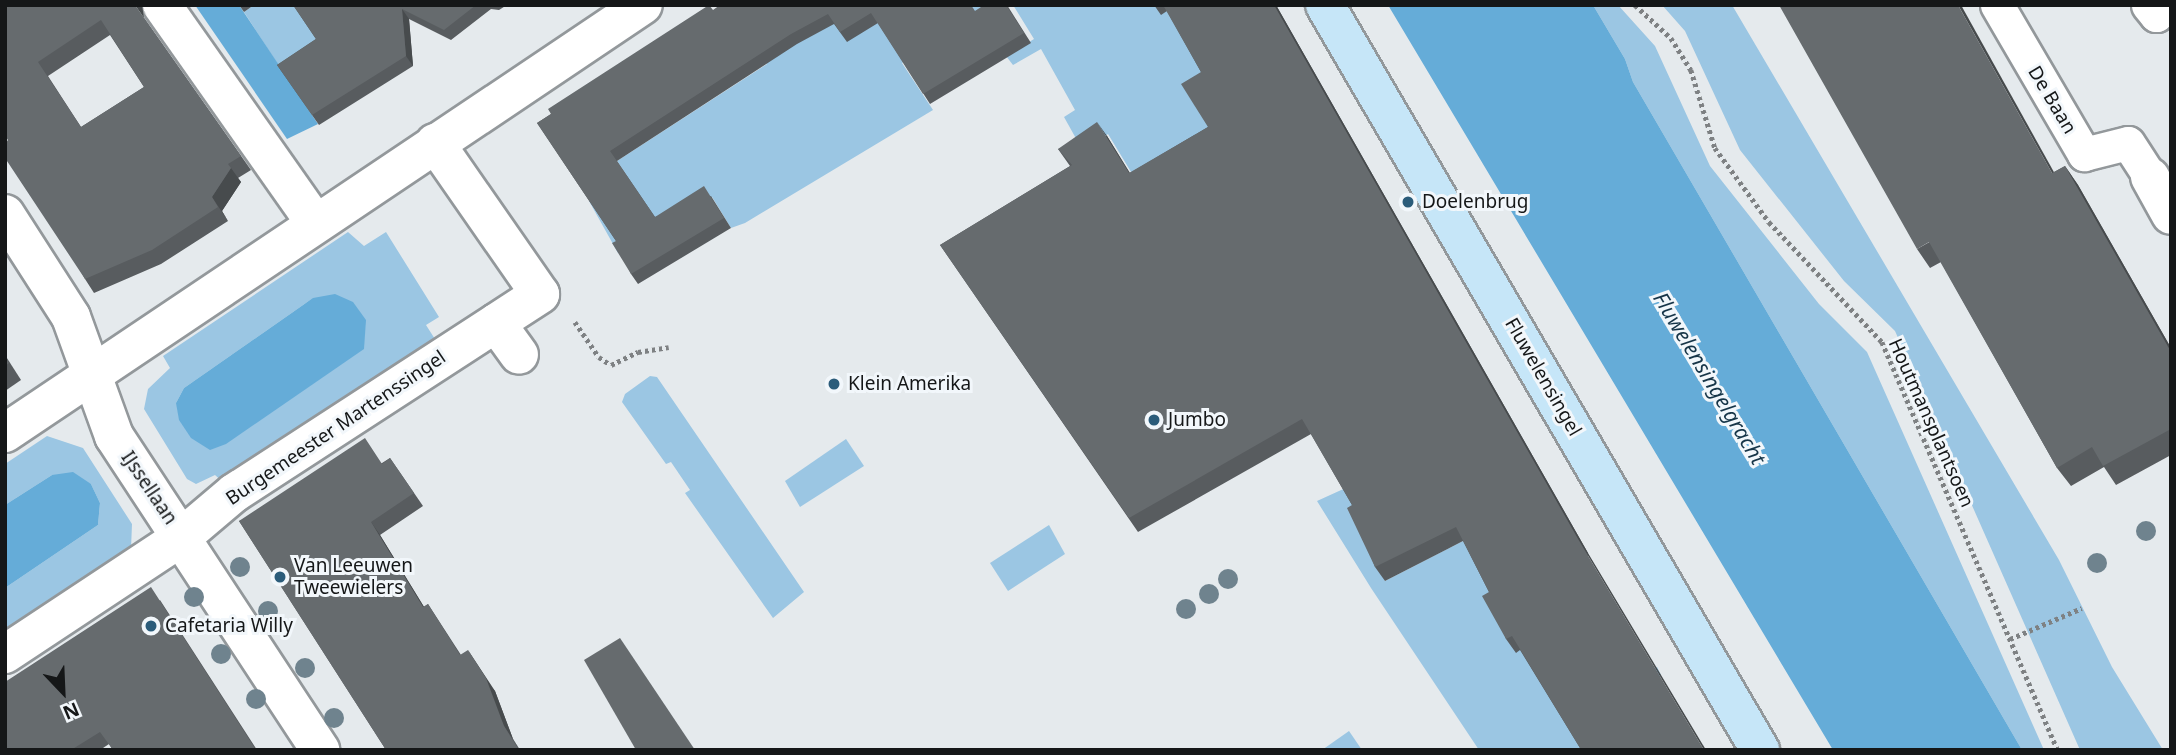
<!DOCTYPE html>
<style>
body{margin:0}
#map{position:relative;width:2176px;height:755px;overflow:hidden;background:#e5eaed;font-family:"Noto Sans",sans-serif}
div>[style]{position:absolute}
.green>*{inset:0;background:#9bc6e3}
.water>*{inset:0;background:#65acd8}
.path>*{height:4.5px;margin-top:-2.25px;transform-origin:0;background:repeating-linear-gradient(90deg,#7e8183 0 3.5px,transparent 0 7px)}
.roads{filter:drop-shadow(2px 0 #93989b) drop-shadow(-2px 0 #93989b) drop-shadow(0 2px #93989b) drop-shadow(0 -2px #93989b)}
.pedestrian>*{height:33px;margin:-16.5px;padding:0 16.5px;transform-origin:16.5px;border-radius:16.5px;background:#fff}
.minor>*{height:38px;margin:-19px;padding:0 19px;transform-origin:19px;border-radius:19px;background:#fff}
.secondary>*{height:38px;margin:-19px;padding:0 19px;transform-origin:19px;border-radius:19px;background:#c6e6f8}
.trees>*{width:20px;height:20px;margin:-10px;border-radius:50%;background:#6f838e}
.wall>*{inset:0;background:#585c5f}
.shaded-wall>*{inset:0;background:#474b4d}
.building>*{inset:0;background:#666b6e}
.dots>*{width:19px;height:19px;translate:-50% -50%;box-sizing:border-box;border:4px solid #f2f7fb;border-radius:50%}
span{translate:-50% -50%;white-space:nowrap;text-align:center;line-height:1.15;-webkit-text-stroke:6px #f2f7fb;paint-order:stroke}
.street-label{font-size:19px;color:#151718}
.poi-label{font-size:19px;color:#151718}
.left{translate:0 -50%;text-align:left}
.water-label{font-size:21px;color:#163548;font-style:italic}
.frame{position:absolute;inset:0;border:7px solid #151718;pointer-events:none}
.north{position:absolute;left:28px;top:657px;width:70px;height:70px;-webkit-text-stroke:5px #f2f7fb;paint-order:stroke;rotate:157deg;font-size:19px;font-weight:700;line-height:28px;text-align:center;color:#151718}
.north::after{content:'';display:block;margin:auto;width:24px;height:32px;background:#151718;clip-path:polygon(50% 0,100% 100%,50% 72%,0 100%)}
</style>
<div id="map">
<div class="green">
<i style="clip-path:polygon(254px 5px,385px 5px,284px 74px,244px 12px)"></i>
<i style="clip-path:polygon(877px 5px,1004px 5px,902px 63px,933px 110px,745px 223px,731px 228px,712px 197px,662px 227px,682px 258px,618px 253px,589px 201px,627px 176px,617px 161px,767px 64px,733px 11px,834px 22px)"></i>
<i style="clip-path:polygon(1013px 5px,1155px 5px,1168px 10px,1218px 81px,1216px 139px,1142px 190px,1108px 134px,1083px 151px,1064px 117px,1075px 110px,1041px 49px,1013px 65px,1006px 56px,1034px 39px)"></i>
<i style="clip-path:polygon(1593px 5px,1618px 5px,1655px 46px,1710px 166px,1819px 304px,1867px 352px,2044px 750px,2022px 750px,1633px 82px,1625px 59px)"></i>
<i style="clip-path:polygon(1662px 5px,1732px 5px,2059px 560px,2112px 667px,2163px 750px,2080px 750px,1895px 331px,1844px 281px,1740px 150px,1685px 31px)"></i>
<i style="clip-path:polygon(evenodd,348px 232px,364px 246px,386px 232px,439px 317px,426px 325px,440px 347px,226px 485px,215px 475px,196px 484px,187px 479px,144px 409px,148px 389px,170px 368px,163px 356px,348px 232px,313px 298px,176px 403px,184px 388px,313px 298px)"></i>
<i style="clip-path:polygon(650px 376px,657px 377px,804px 592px,773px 618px,685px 493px,690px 490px,671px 462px,666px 464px,622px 402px,625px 394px)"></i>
<i style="clip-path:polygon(47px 436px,83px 448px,132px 524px,131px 549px,5px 640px,5px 588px,98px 525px,100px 503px,91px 484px,52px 475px,5px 505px,5px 464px)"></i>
<i style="clip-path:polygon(846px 439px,864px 466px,800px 507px,785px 481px)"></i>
<i style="clip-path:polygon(1416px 456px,1356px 521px,1385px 581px,1465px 540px,1555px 630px,1565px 720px,1657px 667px,1661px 675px,1586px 721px,1603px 750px,1479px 750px,1371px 588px,1317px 501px)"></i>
<i style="clip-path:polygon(1049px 525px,1065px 554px,1008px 591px,990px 563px)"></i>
<i style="clip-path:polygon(1349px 731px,1362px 750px,1322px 750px)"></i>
</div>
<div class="water">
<i style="clip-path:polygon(195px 5px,239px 5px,318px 124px,287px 139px)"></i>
<i style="clip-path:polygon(1388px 5px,1593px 5px,1625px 59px,1633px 82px,2022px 750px,1833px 750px)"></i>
<i style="clip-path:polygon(335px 294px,353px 302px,366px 320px,364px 349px,226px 444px,210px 450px,191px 438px,179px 420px,176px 403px,184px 388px,313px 298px)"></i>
<i style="clip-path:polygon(73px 472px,91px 484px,100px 503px,98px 525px,5px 588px,5px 505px,52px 475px)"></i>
</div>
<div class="path">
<i style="left:1635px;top:5px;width:49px;rotate:42.5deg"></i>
<i style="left:1671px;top:38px;width:38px;rotate:58deg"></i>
<i style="left:1691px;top:70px;width:82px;rotate:72.9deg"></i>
<i style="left:1715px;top:148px;width:92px;rotate:53.9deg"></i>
<i style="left:1769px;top:222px;width:165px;rotate:46.7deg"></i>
<i style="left:1882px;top:342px;width:444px;rotate:66.7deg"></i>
<i style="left:575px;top:322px;width:42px;rotate:55.6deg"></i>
<i style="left:599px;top:357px;width:14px;rotate:34deg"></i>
<i style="left:611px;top:365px;width:30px;rotate:-26deg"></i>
<i style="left:638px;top:352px;width:31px;rotate:-9deg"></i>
<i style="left:2010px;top:639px;width:78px;rotate:-23.3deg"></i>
</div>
<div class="roads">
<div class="pedestrian">
<i style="left:1997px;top:5px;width:173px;rotate:59.7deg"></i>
<i style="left:2084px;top:154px;width:45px;rotate:-14deg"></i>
<i style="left:2128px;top:143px;width:40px;rotate:57.1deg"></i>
<i style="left:2148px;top:5px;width:13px;rotate:51deg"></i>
<i style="left:2156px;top:15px;width:16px;rotate:-40deg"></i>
</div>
<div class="minor">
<i style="left:162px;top:5px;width:266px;rotate:54.9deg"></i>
<i style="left:2150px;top:177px;width:43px;rotate:61.1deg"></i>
<i style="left:5px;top:214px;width:122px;rotate:57.3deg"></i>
<i style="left:71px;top:317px;width:127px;rotate:70.1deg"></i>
<i style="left:114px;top:436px;width:376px;rotate:56.7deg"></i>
<i style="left:496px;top:323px;width:39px;rotate:54deg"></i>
<i style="left:5px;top:433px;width:768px;rotate:-33.86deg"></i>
<i style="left:5px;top:654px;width:212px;rotate:-33.5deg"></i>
<i style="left:182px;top:537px;width:68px;rotate:-40.2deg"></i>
<i style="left:234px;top:493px;width:365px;rotate:-33deg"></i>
<i style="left:540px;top:294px;width:184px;rotate:-124.8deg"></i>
</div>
<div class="secondary">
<i style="left:1325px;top:5px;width:863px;rotate:59.72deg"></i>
</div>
</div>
<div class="trees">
<i style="left:2146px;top:531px"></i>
<i style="left:2097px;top:563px"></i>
<i style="left:240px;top:567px"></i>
<i style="left:1228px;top:579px"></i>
<i style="left:1209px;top:594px"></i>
<i style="left:194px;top:597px"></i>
<i style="left:1186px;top:609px"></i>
<i style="left:268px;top:611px"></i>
<i style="left:221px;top:654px"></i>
<i style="left:305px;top:668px"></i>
<i style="left:256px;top:699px"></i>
<i style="left:334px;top:718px"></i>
</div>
<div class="wall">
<i style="clip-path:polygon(evenodd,5px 5px,144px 18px,251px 170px,238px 178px,241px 182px,222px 211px,228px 221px,161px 264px,94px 293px,85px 279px,8px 140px,5px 5px,110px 35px,144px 87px,81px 127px,48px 76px,110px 35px)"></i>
<i style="clip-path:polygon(239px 5px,254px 5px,244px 12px)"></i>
<i style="clip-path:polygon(293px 5px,507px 5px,499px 10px,491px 9px,451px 40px,409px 19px,413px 66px,319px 125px,277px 65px,316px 39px)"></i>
<i style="clip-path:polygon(1007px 5px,1031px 43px,930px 104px,878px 23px,847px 42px,834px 24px,797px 44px,617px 161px,655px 217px,711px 196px,731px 228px,638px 284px,631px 274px,616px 241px,537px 123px,713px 10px,975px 11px)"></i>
<i style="clip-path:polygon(1154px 5px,1276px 5px,1588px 553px,1580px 748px,1520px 650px,1516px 653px,1506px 639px,1489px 592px,1463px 541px,1385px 581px,1375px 567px,1352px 505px,1311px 434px,1138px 532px,940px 245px,1070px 166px,1058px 149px,1107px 136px,1130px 173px,1208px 127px,1201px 72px,1167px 11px,1161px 15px)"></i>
<i style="clip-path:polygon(2065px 166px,2078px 185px,2171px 348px,2171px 455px,2116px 485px,2104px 467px,2071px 486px,2057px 468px,1941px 262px,1930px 268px,1917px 249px)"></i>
<i style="clip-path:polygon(5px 355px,21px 380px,5px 391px)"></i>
<i style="clip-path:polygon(390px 458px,423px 506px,380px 535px,424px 607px,428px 604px,461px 655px,495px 691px,513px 739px,520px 750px,386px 750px,239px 521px,382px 463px)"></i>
<i style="clip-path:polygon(160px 600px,257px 750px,113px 750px,109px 744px,100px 750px,5px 750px)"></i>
</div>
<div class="shaded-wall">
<i style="clip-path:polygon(135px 5px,142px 5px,144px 18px)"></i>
<i style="clip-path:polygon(1274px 5px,1276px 5px,1588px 553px,1706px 750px,1704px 750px,1578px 539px)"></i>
<i style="clip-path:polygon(1958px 5px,1961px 5px,2065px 192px,2052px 173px)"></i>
<i style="clip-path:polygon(402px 9px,409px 19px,413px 66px,406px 56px)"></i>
<i style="clip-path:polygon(1097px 122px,1107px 136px,1138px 187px,1129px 173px)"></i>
<i style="clip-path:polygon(2065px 166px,2078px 185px,2171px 348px,2171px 352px)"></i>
<i style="clip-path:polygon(231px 168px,241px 182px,222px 211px,228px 221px,212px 197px)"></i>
<i style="clip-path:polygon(371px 522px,380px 535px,432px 620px,423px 607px)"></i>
<i style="clip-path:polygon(468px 650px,495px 691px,513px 739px,520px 750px,504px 726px)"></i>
</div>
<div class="building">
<i style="clip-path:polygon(evenodd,5px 5px,135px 5px,241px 156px,228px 164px,231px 168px,212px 197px,218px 207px,152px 250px,85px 279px,5px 158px,5px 144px,8px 140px,5px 136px,5px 5px,101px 20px,144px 87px,81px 127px,38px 62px,101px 20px)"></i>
<i style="clip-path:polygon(293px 5px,476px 5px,444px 30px,402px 9px,406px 56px,312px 115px,277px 65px,316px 39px)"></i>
<i style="clip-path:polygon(709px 5px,713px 10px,720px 5px,971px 5px,975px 11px,984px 5px,1006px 5px,1024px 33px,923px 94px,871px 13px,840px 32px,828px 14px,791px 34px,610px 151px,655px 217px,704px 186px,724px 218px,631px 274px,612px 243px,616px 241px,537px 123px,551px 114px,548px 109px)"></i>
<i style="clip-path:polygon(1163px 5px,1274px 5px,1578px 539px,1704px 750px,1576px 750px,1580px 748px,1512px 636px,1506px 639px,1482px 596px,1489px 592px,1456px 527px,1375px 567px,1347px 508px,1352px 505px,1302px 419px,1129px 518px,940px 245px,1072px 165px,1058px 149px,1097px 122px,1129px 173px,1208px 127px,1181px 84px,1201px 72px)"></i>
<i style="clip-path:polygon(1779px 5px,1958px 5px,2052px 173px,2065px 166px,2171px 352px,2171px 429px,2103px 466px,2092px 447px,2057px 468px,1929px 242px,1917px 249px)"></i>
<i style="clip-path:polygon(5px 357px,9px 363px,5px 366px)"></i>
<i style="clip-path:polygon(365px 438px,382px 464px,390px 458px,414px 493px,371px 522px,423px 607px,428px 604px,460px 655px,468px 650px,486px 678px,504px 726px,519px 750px,386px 750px,239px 521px)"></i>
<i style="clip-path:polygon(151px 587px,256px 750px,113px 750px,100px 732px,71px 750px,5px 750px,5px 682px)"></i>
<i style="clip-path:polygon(620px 638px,695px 750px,636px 750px,584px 660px)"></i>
</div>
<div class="dots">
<i style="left:1408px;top:202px;background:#2b5c7a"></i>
<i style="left:834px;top:384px;background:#2b5c7a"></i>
<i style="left:1154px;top:420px;background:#2b5c7a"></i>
<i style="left:280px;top:577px;background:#2b5c7a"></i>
<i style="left:151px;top:626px;background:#2b5c7a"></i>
</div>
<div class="street-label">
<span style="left:2052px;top:100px;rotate:59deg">De Baan</span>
<span style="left:1543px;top:377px;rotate:60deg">Fluwelensingel</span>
<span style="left:1931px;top:423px;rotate:66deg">Houtmansplantsoen</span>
<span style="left:336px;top:428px;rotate:-34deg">Burgemeester Martenssingel</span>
<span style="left:149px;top:488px;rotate:56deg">IJssellaan</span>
</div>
<div class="poi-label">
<span class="left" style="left:1422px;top:202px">Doelenbrug</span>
<span class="left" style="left:848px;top:384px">Klein Amerika</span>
<span class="left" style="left:1168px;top:420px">Jumbo</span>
<span class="left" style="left:294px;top:577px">Van Leeuwen<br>Tweewielers</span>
<span class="left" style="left:165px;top:626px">Cafetaria Willy</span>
</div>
<div class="water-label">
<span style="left:1710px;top:378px;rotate:59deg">Fluwelensingelgracht</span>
</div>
<div class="frame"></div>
<div class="north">N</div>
</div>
